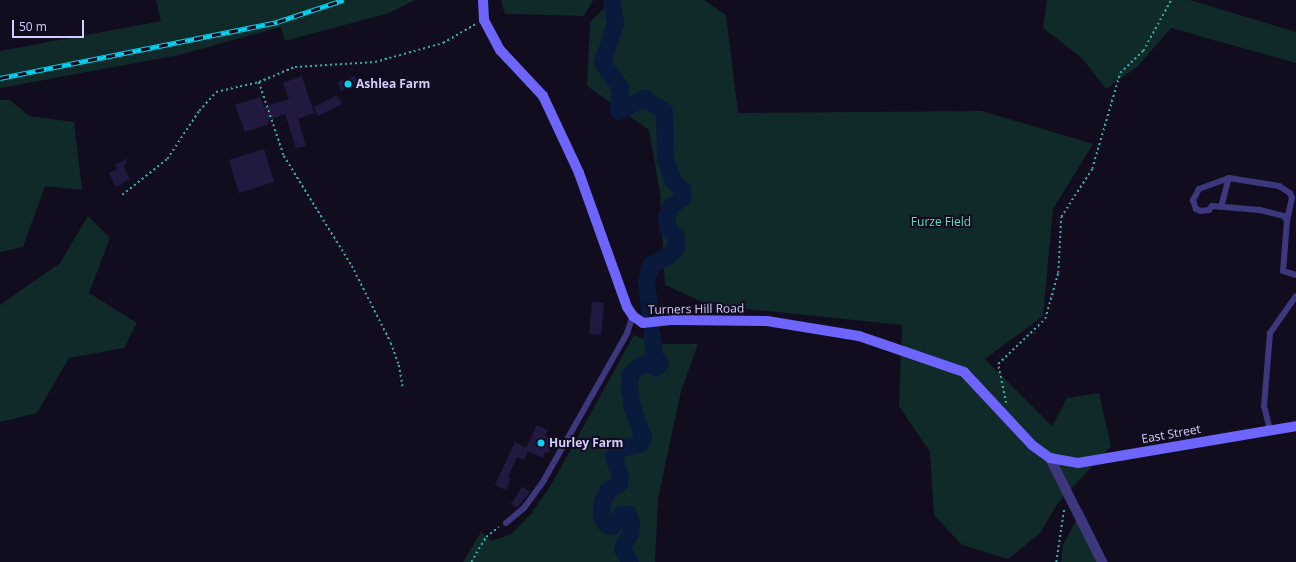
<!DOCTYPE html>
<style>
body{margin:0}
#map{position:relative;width:1296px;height:562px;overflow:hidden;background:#110d1f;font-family:"Open Sans",sans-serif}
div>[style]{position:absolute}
.green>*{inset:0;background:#102929}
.river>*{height:17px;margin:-8.5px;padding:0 8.5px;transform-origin:8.5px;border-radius:8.5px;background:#0a1a3c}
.building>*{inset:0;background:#221940}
.path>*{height:1.5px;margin-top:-0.75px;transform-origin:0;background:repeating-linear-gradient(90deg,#2fafab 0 2px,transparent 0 5px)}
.lane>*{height:6px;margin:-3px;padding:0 3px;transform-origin:3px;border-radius:3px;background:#3d387e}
.street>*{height:10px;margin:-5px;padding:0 5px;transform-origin:5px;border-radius:5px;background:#3d387e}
.secondary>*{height:10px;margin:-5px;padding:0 5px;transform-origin:5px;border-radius:5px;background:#6d65fd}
.rail>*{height:4.5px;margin-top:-2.25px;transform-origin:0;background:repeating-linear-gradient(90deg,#110d1f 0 9px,#04d3f2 0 18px);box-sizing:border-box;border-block:1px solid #04d3f2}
.dots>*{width:11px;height:11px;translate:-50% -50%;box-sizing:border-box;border:2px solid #110d1f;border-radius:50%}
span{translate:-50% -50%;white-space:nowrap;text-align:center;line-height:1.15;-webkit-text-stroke:4px #110d1f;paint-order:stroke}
.poi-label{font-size:12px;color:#d3ccfe;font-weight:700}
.left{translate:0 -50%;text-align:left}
.park-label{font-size:12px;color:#5addc0}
.street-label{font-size:12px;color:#d3ccfe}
.scale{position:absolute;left:12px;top:20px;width:72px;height:18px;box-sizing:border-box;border:2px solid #d3ccfe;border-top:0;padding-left:5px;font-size:12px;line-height:14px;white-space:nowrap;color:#d3ccfe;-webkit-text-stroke:3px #110d1f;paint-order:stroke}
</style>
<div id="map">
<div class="green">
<i style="clip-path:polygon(156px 0,415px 0,389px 13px,285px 41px,281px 27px,179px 55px,0 88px,0 51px,161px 21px)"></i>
<i style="clip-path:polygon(501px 0,593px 0,584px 16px,505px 14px)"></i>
<i style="clip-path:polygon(613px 0,704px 0,726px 15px,738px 113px,982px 111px,1093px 144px,1053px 209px,1043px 316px,985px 359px,1052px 426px,1067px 398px,1099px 393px,1111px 446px,1058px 503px,1040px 533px,1008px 559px,962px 545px,934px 515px,930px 452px,899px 406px,902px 325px,709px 305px,665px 285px,660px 193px,649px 130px,587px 86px,590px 22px)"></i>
<i style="clip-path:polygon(1047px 0,1190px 0,1296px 32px,1296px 63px,1171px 28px,1137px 67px,1106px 89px,1082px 58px,1043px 28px)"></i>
<i style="clip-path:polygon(0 100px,10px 100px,29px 116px,74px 122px,82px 190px,45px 186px,23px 247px,0 252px)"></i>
<i style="clip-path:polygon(88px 216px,110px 238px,89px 293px,137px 323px,124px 348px,69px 358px,37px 413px,0 422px,0 305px,60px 263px)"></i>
<i style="clip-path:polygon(634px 335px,656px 344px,698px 344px,681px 391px,658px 499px,655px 562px,463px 562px,481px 532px,492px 541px,511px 534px,531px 514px,551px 485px)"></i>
<i style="clip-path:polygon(1082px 509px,1108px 562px,1061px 562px,1063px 545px)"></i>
</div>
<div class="river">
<i style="left:611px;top:0;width:23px;rotate:80deg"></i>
<i style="left:615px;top:23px;width:41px;rotate:108.4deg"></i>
<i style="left:602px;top:62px;width:32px;rotate:55deg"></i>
<i style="left:620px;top:88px;width:23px;rotate:95deg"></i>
<i style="left:618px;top:111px;width:29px;rotate:-27deg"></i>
<i style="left:644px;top:98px;width:24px;rotate:33deg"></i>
<i style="left:664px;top:111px;width:49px;rotate:88.8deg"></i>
<i style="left:665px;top:160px;width:22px;rotate:69deg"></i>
<i style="left:673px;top:181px;width:12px;rotate:42deg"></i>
<i style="left:682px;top:189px;width:9px;rotate:90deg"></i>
<i style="left:682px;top:198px;width:14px;rotate:146deg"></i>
<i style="left:670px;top:206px;width:11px;rotate:112deg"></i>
<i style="left:666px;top:216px;width:11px;rotate:85deg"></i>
<i style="left:667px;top:227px;width:13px;rotate:48deg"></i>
<i style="left:676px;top:237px;width:10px;rotate:90deg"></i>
<i style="left:676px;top:247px;width:12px;rotate:132deg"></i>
<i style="left:668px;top:256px;width:19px;rotate:155deg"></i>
<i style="left:651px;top:264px;width:16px;rotate:108deg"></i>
<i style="left:646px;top:279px;width:36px;rotate:84deg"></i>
<i style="left:630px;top:562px;width:16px;rotate:-120deg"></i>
<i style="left:622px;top:548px;width:17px;rotate:-62deg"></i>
<i style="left:630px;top:533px;width:10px;rotate:-84deg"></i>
<i style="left:631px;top:523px;width:9px;rotate:-108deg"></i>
<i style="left:628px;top:514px;width:7px;rotate:180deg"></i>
<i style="left:621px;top:514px;width:15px;rotate:127deg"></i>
<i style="left:612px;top:526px;width:6px;rotate:-162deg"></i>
<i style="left:606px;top:524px;width:9px;rotate:-122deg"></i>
<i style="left:601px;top:516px;width:14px;rotate:-86deg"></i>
<i style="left:602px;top:502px;width:12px;rotate:-66deg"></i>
<i style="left:607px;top:491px;width:14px;rotate:-34deg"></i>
<i style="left:619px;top:483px;width:7px;rotate:-82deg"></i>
<i style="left:620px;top:476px;width:21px;rotate:-109deg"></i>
<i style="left:613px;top:456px;width:9px;rotate:-54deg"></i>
<i style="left:618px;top:449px;width:23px;rotate:-15deg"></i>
<i style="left:640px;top:443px;width:6px;rotate:-59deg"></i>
<i style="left:643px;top:438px;width:33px;rotate:-110deg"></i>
<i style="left:632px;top:407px;width:20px;rotate:-99deg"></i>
<i style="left:629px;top:387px;width:13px;rotate:-86deg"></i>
<i style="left:630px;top:374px;width:10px;rotate:-45deg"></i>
<i style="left:637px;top:367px;width:9px;rotate:-27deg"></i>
<i style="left:645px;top:363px;width:12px;rotate:20deg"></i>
<i style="left:656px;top:367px;width:6px;rotate:-51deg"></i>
<i style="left:660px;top:362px;width:9px;rotate:-131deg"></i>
<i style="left:654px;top:355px;width:23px;rotate:-97deg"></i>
</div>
<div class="building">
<i style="clip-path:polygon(302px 76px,314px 113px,298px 119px,306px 146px,296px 148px,285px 114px,268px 120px,269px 124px,245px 132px,235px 105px,260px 97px,264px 107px,289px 99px,283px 83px)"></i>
<i style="clip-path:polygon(355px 76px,358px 85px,341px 91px,338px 82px)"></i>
<i style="clip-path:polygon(337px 95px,342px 104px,318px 116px,314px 107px)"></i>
<i style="clip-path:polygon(264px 149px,274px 182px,239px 193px,229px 160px)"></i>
<i style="clip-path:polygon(127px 159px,124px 167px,130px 179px,116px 187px,109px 173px,117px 169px,115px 165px)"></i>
<i style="clip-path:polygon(592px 302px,604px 303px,601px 335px,589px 334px)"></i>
<i style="clip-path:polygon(537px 425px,548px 430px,545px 436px,554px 440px,548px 453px,545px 452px,543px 458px,528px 451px,524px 460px,517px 457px,508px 477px,511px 478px,506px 490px,495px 485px,515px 442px,526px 448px)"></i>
<i style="clip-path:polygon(522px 487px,530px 492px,517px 508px,511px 504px)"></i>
</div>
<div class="path">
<i style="left:259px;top:82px;width:78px;rotate:71.3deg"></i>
<i style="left:284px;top:156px;width:129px;rotate:58.3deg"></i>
<i style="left:352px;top:266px;width:86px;rotate:63.1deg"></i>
<i style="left:391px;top:343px;width:23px;rotate:70deg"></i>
<i style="left:399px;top:365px;width:23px;rotate:80deg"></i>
<i style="left:122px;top:195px;width:58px;rotate:-38.7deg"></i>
<i style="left:167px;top:159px;width:58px;rotate:-56.3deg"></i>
<i style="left:199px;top:111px;width:25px;rotate:-48deg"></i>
<i style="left:216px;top:92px;width:44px;rotate:-13.1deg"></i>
<i style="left:259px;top:82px;width:39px;rotate:-23deg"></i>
<i style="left:295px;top:67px;width:80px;rotate:-3.6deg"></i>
<i style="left:375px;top:62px;width:71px;rotate:-15.6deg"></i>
<i style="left:443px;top:43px;width:38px;rotate:-30deg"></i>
<i style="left:1006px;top:403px;width:40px;rotate:-102deg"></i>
<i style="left:998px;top:364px;width:65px;rotate:-43.8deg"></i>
<i style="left:1045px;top:319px;width:48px;rotate:-74.2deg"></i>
<i style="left:1058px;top:273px;width:56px;rotate:-86.9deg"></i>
<i style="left:1061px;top:217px;width:57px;rotate:-57.1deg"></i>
<i style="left:1092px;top:169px;width:100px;rotate:-73.7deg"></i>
<i style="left:1120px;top:73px;width:32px;rotate:-44deg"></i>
<i style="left:1143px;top:51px;width:58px;rotate:-61.2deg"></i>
<i style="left:471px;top:562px;width:29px;rotate:-59deg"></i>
<i style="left:486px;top:537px;width:16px;rotate:-38deg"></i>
<i style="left:1056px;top:562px;width:54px;rotate:-81.4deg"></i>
</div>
<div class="lane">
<i style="left:1221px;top:207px;width:30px;rotate:-75deg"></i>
<i style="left:1287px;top:221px;width:24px;rotate:-78deg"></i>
<i style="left:1292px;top:198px;width:5px;rotate:-112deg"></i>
<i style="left:1290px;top:193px;width:13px;rotate:-148deg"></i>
<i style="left:1279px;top:186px;width:51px;rotate:-170.9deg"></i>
<i style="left:1229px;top:178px;width:32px;rotate:160deg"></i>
<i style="left:1199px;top:189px;width:13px;rotate:119deg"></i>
<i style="left:1193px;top:200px;width:9px;rotate:72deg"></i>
<i style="left:1196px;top:209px;width:5px;rotate:22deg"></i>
<i style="left:1201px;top:211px;width:8px;rotate:-7deg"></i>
<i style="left:1209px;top:210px;width:5px;rotate:-53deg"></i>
<i style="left:1212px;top:206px;width:48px;rotate:4.8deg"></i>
<i style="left:1260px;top:210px;width:25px;rotate:14deg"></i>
<i style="left:1284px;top:216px;width:6px;rotate:59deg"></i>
<i style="left:1287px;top:221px;width:50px;rotate:94.6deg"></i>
<i style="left:1283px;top:271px;width:14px;rotate:17deg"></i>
<i style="left:1270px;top:430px;width:25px;rotate:-104deg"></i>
<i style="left:1264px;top:406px;width:73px;rotate:-85.3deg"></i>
<i style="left:1270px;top:333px;width:45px;rotate:-54.9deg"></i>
<i style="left:506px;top:523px;width:23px;rotate:-40deg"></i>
<i style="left:524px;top:508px;width:34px;rotate:-54deg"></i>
<i style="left:544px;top:480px;width:169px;rotate:-60.5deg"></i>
<i style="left:627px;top:333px;width:18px;rotate:-71deg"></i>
</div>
<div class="street">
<i style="left:1050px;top:458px;width:116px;rotate:63.4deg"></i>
</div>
<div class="secondary">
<i style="left:483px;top:0;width:20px;rotate:87deg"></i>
<i style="left:484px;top:20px;width:34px;rotate:62deg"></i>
<i style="left:500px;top:50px;width:63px;rotate:46.9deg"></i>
<i style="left:543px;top:96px;width:85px;rotate:64.9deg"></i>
<i style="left:579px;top:173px;width:142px;rotate:70.3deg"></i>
<i style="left:627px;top:307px;width:11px;rotate:56deg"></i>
<i style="left:633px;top:316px;width:12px;rotate:35deg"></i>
<i style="left:643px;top:323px;width:30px;rotate:-6deg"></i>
<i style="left:673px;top:320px;width:94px;rotate:0.6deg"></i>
<i style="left:767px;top:321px;width:93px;rotate:9.3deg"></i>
<i style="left:859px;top:336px;width:111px;rotate:18.9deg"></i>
<i style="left:964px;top:372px;width:100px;rotate:47deg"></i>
<i style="left:1032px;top:445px;width:22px;rotate:36deg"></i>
<i style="left:1050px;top:458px;width:28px;rotate:10deg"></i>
<i style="left:1078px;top:463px;width:221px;rotate:-9.6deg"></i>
</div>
<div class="rail">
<i style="left:0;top:78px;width:283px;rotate:-11.4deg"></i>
<i style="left:277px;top:22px;width:70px;rotate:-18.4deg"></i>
</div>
<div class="dots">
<i style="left:348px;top:84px;background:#04d3f2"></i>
<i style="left:541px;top:443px;background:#04d3f2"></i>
</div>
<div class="poi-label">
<span class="left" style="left:356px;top:84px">Ashlea Farm</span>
<span class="left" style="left:549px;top:443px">Hurley Farm</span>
</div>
<div class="park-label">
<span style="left:941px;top:222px">Furze Field</span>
</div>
<div class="street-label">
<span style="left:696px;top:309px;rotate:-1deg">Turners Hill Road</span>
<span style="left:1171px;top:434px;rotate:-10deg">East Street</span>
</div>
<div class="scale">50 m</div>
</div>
